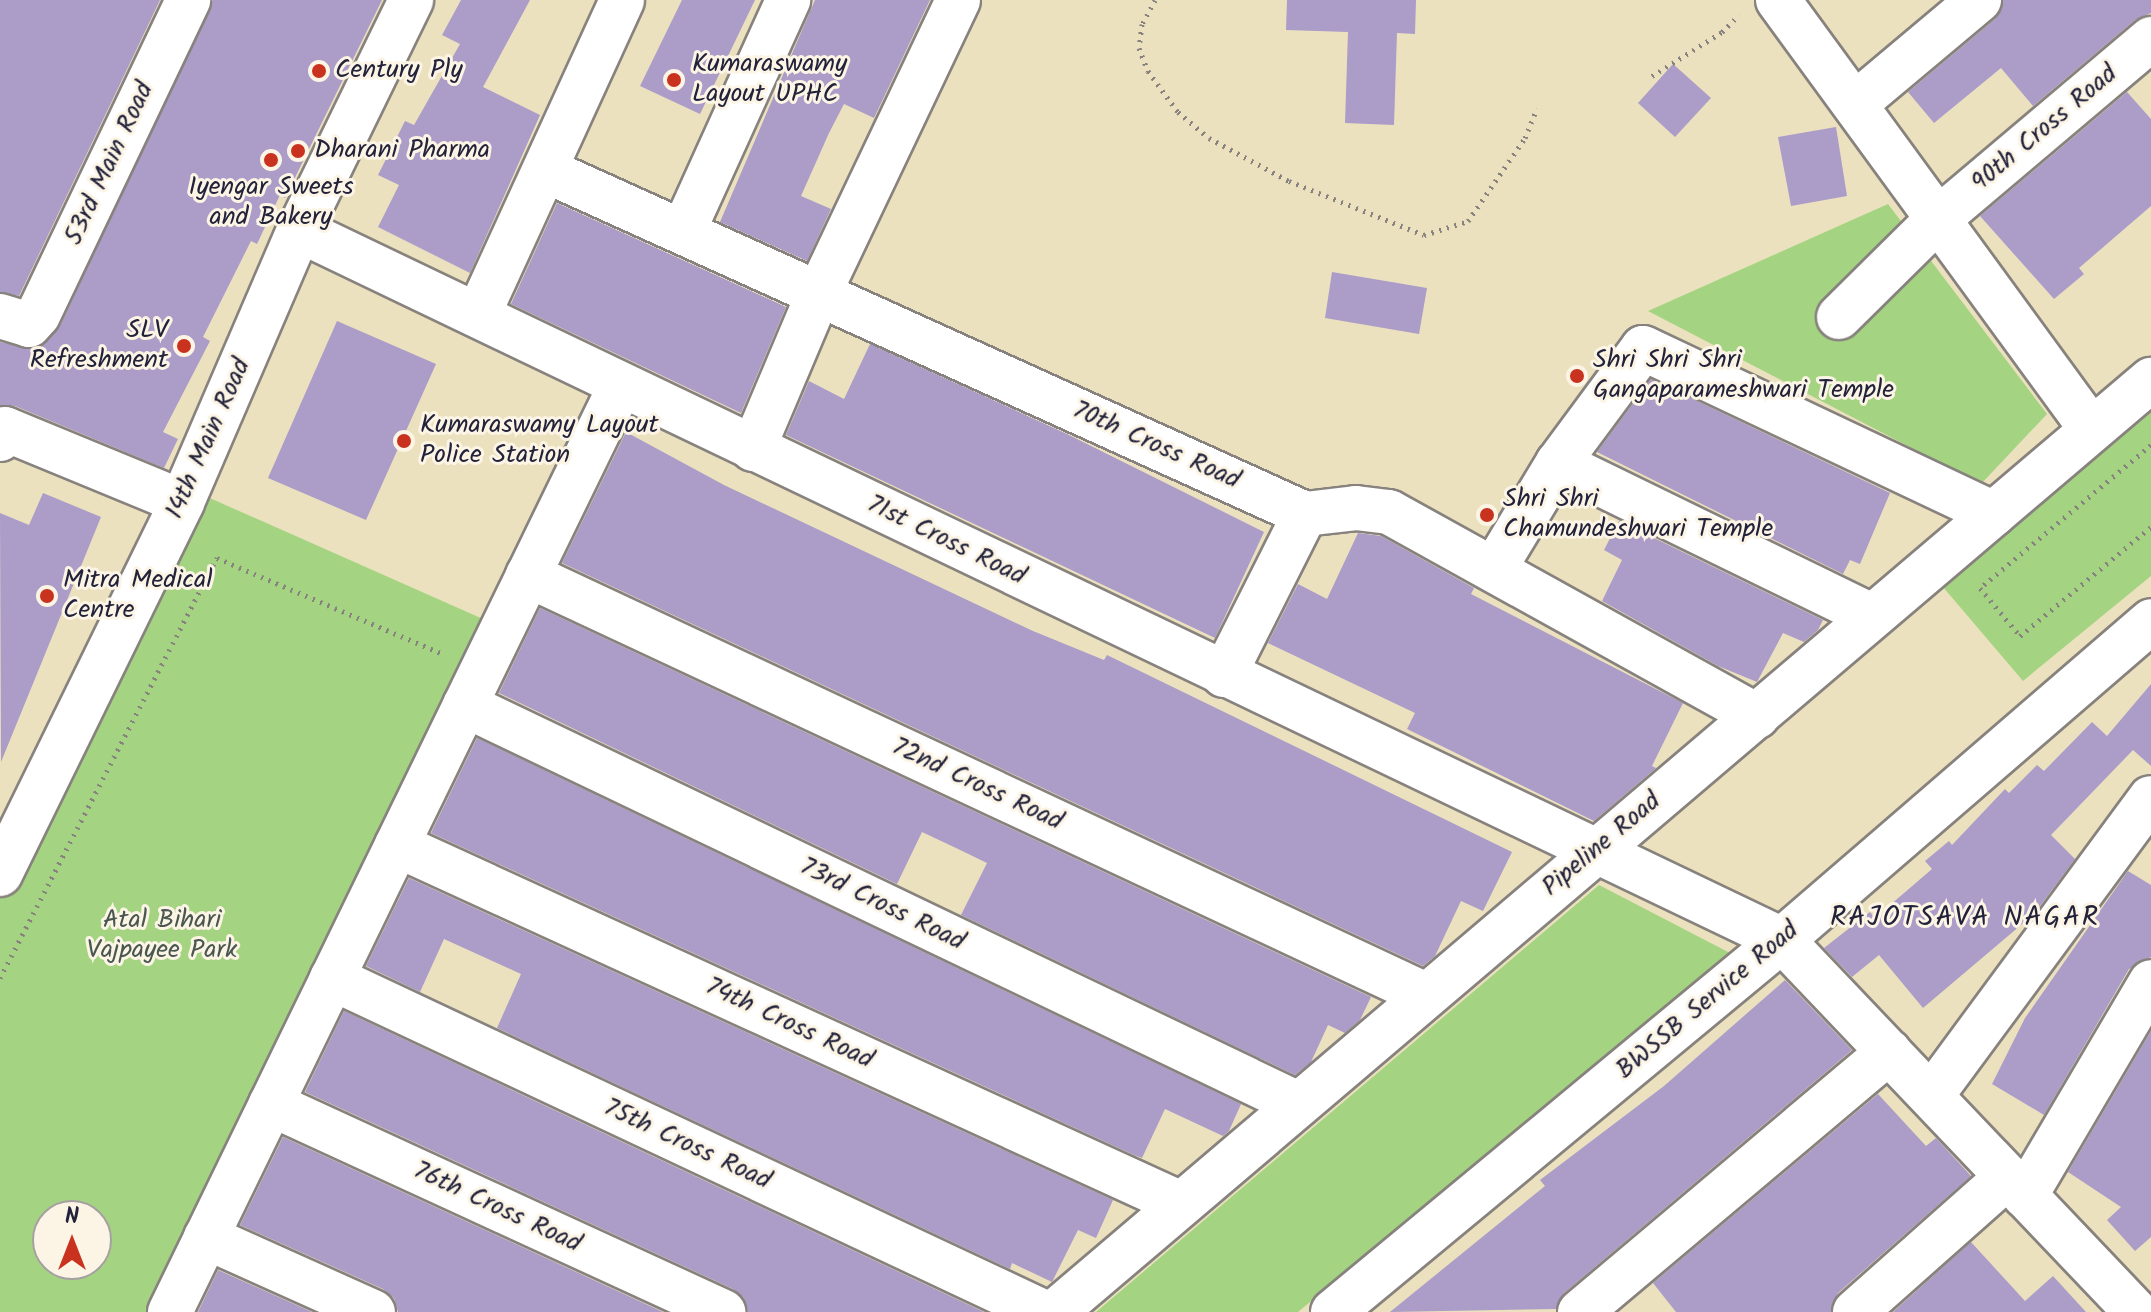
<!DOCTYPE html>
<style>
body{margin:0}
#map{position:relative;width:2151px;height:1312px;overflow:hidden;background:#ece1bf;font-family:Kalam,sans-serif}
div>[style]{position:absolute}
.green>*{inset:0;background:#a4d482}
.building>*{inset:0;background:#ab9cc8}
.path>*{height:5px;margin-top:-2.5px;transform-origin:0;background:repeating-linear-gradient(90deg,#87827d 0 2px,transparent 0 8px)}
.roads{filter:drop-shadow(2px 0 #87827d) drop-shadow(-2px 0 #87827d) drop-shadow(0 2px #87827d) drop-shadow(0 -2px #87827d)}
.minor>*{height:44px;margin:-22px;padding:0 22px;transform-origin:22px;border-radius:22px;background:#fff}
.major>*{height:44px;margin:-22px;padding:0 22px;transform-origin:22px;border-radius:22px;background:#fff}
.dots>*{width:22px;height:22px;translate:-50% -50%;box-sizing:border-box;border:4px solid #fcf5e5;border-radius:50%}
span{translate:-50% -50%;white-space:nowrap;text-align:center;line-height:1.15;-webkit-text-stroke:6px #fcf5e5;paint-order:stroke}
.poi-label{font-size:26px;color:#22223b}
.left{translate:0 -50%;text-align:left}
.right{translate:-100% -50%;text-align:right}
.street-label{font-size:26px;color:#22223b}
.park-label{font-size:26px;color:#495750}
.neighbourhood-label{font-size:28px;color:#22223b;letter-spacing:2px}
.north{position:absolute;left:32px;top:1200px;width:80px;height:80px;box-sizing:border-box;background:#fcf5e5;border:2px solid #a5a1a1;border-radius:50%;rotate:0deg;font-size:22px;font-weight:700;line-height:32px;text-align:center;color:#22223b}
.north::after{content:'';display:block;margin:auto;width:28px;height:36px;background:#c8321e;clip-path:polygon(50% 0,100% 100%,50% 72%,0 100%)}
</style>
<div id="map">
<div class="green">
<i style="clip-path:polygon(1888px 204px,2047px 414px,1981px 484px,1648px 311px)"></i>
<i style="clip-path:polygon(2151px 411px,2151px 576px,2023px 681px,1943px 587px)"></i>
<i style="clip-path:polygon(evenodd,203px 495px,492px 623px,160px 1312px,0 1312px,0 898px,203px 495px,48px 1216px,96px 1216px,96px 1264px,48px 1264px,48px 1216px)"></i>
<i style="clip-path:polygon(1599px 885px,1730px 953px,1298px 1312px,1096px 1312px)"></i>
</div>
<div class="building">
<i style="clip-path:polygon(0 0,160px 0,19px 296px,0 292px)"></i>
<i style="clip-path:polygon(213px 0,382px 0,285px 198px,280px 195px,257px 244px,251px 241px,203px 337px,210px 341px,163px 432px,178px 439px,164px 468px,15px 406px,0 405px,0 342px,35px 349px,60px 326px)"></i>
<i style="clip-path:polygon(461px 0,530px 0,483px 87px,540px 115px,470px 273px,378px 227px,399px 185px,378px 175px,405px 121px,414px 125px,460px 44px,442px 35px)"></i>
<i style="clip-path:polygon(682px 0,755px 0,700px 114px,640px 86px)"></i>
<i style="clip-path:polygon(815px 0,930px 0,874px 118px,844px 104px,829px 133px,801px 196px,831px 209px,807px 261px,720px 222px)"></i>
<i style="clip-path:polygon(1287px 0,1416px 0,1415px 34px,1397px 33px,1394px 125px,1345px 123px,1348px 32px,1286px 30px)"></i>
<i style="clip-path:polygon(2003px 0,2151px 0,2151px 13px,2135px 20px,2033px 106px,2001px 68px,1934px 123px,1908px 92px,1995px 19px)"></i>
<i style="clip-path:polygon(1673px 64px,1711px 98px,1675px 137px,1638px 103px)"></i>
<i style="clip-path:polygon(2127px 92px,2151px 119px,2151px 206px,2079px 268px,2084px 274px,2054px 299px,1980px 216px)"></i>
<i style="clip-path:polygon(1836px 127px,1847px 196px,1791px 206px,1778px 137px)"></i>
<i style="clip-path:polygon(557px 203px,786px 307px,741px 413px,511px 304px)"></i>
<i style="clip-path:polygon(1332px 272px,1427px 288px,1419px 334px,1325px 318px)"></i>
<i style="clip-path:polygon(337px 321px,436px 364px,366px 520px,268px 478px)"></i>
<i style="clip-path:polygon(870px 344px,1067px 434px,1264px 532px,1215px 638px,786px 435px,809px 381px,844px 399px)"></i>
<i style="clip-path:polygon(1651px 379px,1890px 493px,1860px 564px,1850px 560px,1843px 574px,1597px 452px)"></i>
<i style="clip-path:polygon(626px 432px,724px 485px,1033px 631px,1104px 660px,1107px 655px,1512px 852px,1483px 911px,1461px 901px,1435px 956px,1423px 966px,562px 563px)"></i>
<i style="clip-path:polygon(43px 493px,101px 517px,1px 762px,0 513px,29px 525px)"></i>
<i style="clip-path:polygon(1619px 521px,1823px 620px,1818px 630px,1804px 642px,1783px 633px,1757px 682px,1718px 666px,1602px 601px,1622px 560px,1604px 550px)"></i>
<i style="clip-path:polygon(1358px 533px,1381px 536px,1474px 588px,1471px 594px,1683px 703px,1652px 766px,1656px 768px,1594px 821px,1407px 729px,1415px 713px,1268px 643px,1298px 584px,1327px 599px)"></i>
<i style="clip-path:polygon(540px 608px,1371px 997px,1360px 1020px,1345px 1033px,1328px 1025px,1311px 1062px,1295px 1075px,961px 915px,987px 863px,956px 848px,922px 832px,897px 884px,499px 693px)"></i>
<i style="clip-path:polygon(2151px 684px,2151px 766px,2133px 750px,2051px 835px,2075px 859px,2034px 914px,1923px 1008px,1879px 955px,1852px 977px,1824px 948px,1870px 912px,1875px 918px,1932px 869px,1925px 861px,1949px 841px,1952px 845px,2005px 789px,2009px 793px,2037px 765px,2044px 771px,2092px 722px,2107px 736px)"></i>
<i style="clip-path:polygon(477px 738px,1241px 1104px,1229px 1131px,1223px 1136px,1165px 1109px,1142px 1158px,1134px 1155px,431px 833px)"></i>
<i style="clip-path:polygon(2128px 871px,2151px 885px,2151px 957px,2129px 969px,2044px 1115px,1992px 1084px,2025px 1018px)"></i>
<i style="clip-path:polygon(409px 878px,1113px 1200px,1096px 1238px,1078px 1230px,1052px 1282px,1012px 1263px,1010px 1269px,497px 1028px,521px 974px,444px 939px,420px 992px,366px 966px)"></i>
<i style="clip-path:polygon(1785px 980px,1852px 1050px,1564px 1293px,1556px 1309px,1390px 1312px,1545px 1186px,1540px 1180px,1664px 1086px)"></i>
<i style="clip-path:polygon(344px 1011px,984px 1312px,748px 1312px,744px 1298px,733px 1289px,305px 1092px)"></i>
<i style="clip-path:polygon(2151px 1031px,2151px 1237px,2135px 1251px,2107px 1220px,2121px 1207px,2068px 1172px)"></i>
<i style="clip-path:polygon(1878px 1094px,1926px 1146px,1936px 1138px,1971px 1176px,1838px 1293px,1831px 1312px,1676px 1312px,1653px 1283px)"></i>
<i style="clip-path:polygon(283px 1137px,663px 1312px,398px 1312px,394px 1298px,383px 1289px,240px 1225px)"></i>
<i style="clip-path:polygon(1971px 1242px,2025px 1301px,2053px 1276px,2086px 1312px,1893px 1312px)"></i>
<i style="clip-path:polygon(218px 1270px,312px 1312px,198px 1312px)"></i>
</div>
<div class="path">
<i style="left:1155px;top:0;width:27px;rotate:118deg"></i>
<i style="left:1142px;top:24px;width:24px;rotate:97deg"></i>
<i style="left:1139px;top:48px;width:25px;rotate:69deg"></i>
<i style="left:1148px;top:71px;width:51px;rotate:53.8deg"></i>
<i style="left:1178px;top:112px;width:40px;rotate:40deg"></i>
<i style="left:1209px;top:138px;width:91px;rotate:28.3deg"></i>
<i style="left:1289px;top:181px;width:145px;rotate:21.8deg"></i>
<i style="left:1424px;top:235px;width:46px;rotate:-17.7deg"></i>
<i style="left:1468px;top:221px;width:101px;rotate:-55.5deg"></i>
<i style="left:1525px;top:138px;width:32px;rotate:-68deg"></i>
<i style="left:1652px;top:76px;width:83px;rotate:-32.2deg"></i>
<i style="left:1722px;top:32px;width:24px;rotate:-45deg"></i>
<i style="left:2151px;top:445px;width:223px;rotate:140.1deg"></i>
<i style="left:1980px;top:588px;width:62px;rotate:50.2deg"></i>
<i style="left:2020px;top:636px;width:170px;rotate:-39.8deg"></i>
<i style="left:0;top:978px;width:473px;rotate:-62.7deg"></i>
<i style="left:217px;top:558px;width:246px;rotate:23deg"></i>
</div>
<div class="roads">
<div class="minor">
<i style="left:1778px;top:0;width:532px;rotate:53.86deg"></i>
<i style="left:1855px;top:104px;width:162px;rotate:-40deg"></i>
<i style="left:545px;top:170px;width:834px;rotate:24.35deg"></i>
<i style="left:1305px;top:514px;width:51px;rotate:-6.7deg"></i>
<i style="left:1356px;top:508px;width:33px;rotate:7deg"></i>
<i style="left:1389px;top:512px;width:421px;rotate:29deg"></i>
<i style="left:299px;top:230px;width:1644px;rotate:25.58deg"></i>
<i style="left:1782px;top:940px;width:514px;rotate:46.42deg"></i>
<i style="left:683px;top:232px;width:255px;rotate:-65.6deg"></i>
<i style="left:478px;top:315px;width:346px;rotate:-65.4deg"></i>
<i style="left:0;top:316px;width:30px;rotate:17deg"></i>
<i style="left:29px;top:325px;width:13px;rotate:-48deg"></i>
<i style="left:38px;top:315px;width:349px;rotate:-64.5deg"></i>
<i style="left:1839px;top:317px;width:139px;rotate:-44.7deg"></i>
<i style="left:1938px;top:219px;width:279px;rotate:-40.2deg"></i>
<i style="left:0;top:439px;width:11px;rotate:-63deg"></i>
<i style="left:5px;top:429px;width:191px;rotate:22.4deg"></i>
<i style="left:753px;top:449px;width:169px;rotate:-67.1deg"></i>
<i style="left:819px;top:293px;width:324px;rotate:-64.6deg"></i>
<i style="left:1558px;top:463px;width:349px;rotate:26deg"></i>
<i style="left:1494px;top:569px;width:124px;rotate:-58.9deg"></i>
<i style="left:1558px;top:463px;width:143px;rotate:-53.5deg"></i>
<i style="left:1643px;top:348px;width:388px;rotate:25.3deg"></i>
<i style="left:528px;top:575px;width:991px;rotate:25.07deg"></i>
<i style="left:1224px;top:675px;width:180px;rotate:-63.3deg"></i>
<i style="left:465px;top:705px;width:924px;rotate:25.59deg"></i>
<i style="left:397px;top:845px;width:862px;rotate:24.6deg"></i>
<i style="left:332px;top:978px;width:786px;rotate:25.16deg"></i>
<i style="left:1931px;top:1096px;width:370px;rotate:-53.6deg"></i>
<i style="left:271px;top:1104px;width:498px;rotate:24.7deg"></i>
<i style="left:2025px;top:1196px;width:248px;rotate:-59.5deg"></i>
<i style="left:206px;top:1237px;width:183px;rotate:24.2deg"></i>
<i style="left:170px;top:1312px;width:1031px;rotate:-64.06deg"></i>
<i style="left:1055px;top:1312px;width:1439px;rotate:-40.38deg"></i>
<i style="left:1333px;top:1312px;width:583px;rotate:-39.64deg"></i>
<i style="left:1782px;top:940px;width:488px;rotate:-40.8deg"></i>
<i style="left:1580px;top:1312px;width:404px;rotate:-40.1deg"></i>
<i style="left:1855px;top:1312px;width:203px;rotate:-41.6deg"></i>
</div>
<div class="major">
<i style="left:0;top:874px;width:414px;rotate:-63.9deg"></i>
<i style="left:182px;top:502px;width:296px;rotate:-66.7deg"></i>
<i style="left:299px;top:230px;width:256px;rotate:-64deg"></i>
</div>
</div>
<div class="dots">
<i style="left:319px;top:71px;background:#c8321e"></i>
<i style="left:674px;top:80px;background:#c8321e"></i>
<i style="left:298px;top:151px;background:#c8321e"></i>
<i style="left:271px;top:160px;background:#c8321e"></i>
<i style="left:184px;top:346px;background:#c8321e"></i>
<i style="left:1577px;top:376px;background:#c8321e"></i>
<i style="left:404px;top:441px;background:#c8321e"></i>
<i style="left:1487px;top:515px;background:#c8321e"></i>
<i style="left:47px;top:596px;background:#c8321e"></i>
</div>
<div class="poi-label">
<span class="left" style="left:692px;top:80px">Kumaraswamy<br>Layout UPHC</span>
<span class="left" style="left:335px;top:71px">Century Ply</span>
<span class="left" style="left:314px;top:151px">Dharani Pharma</span>
<span style="left:271px;top:203px">Iyengar Sweets<br>and Bakery</span>
<span class="right" style="left:168px;top:346px">SLV<br>Refreshment</span>
<span class="left" style="left:1593px;top:376px">Shri Shri Shri<br>Gangaparameshwari Temple</span>
<span class="left" style="left:420px;top:441px">Kumaraswamy Layout<br>Police Station</span>
<span class="left" style="left:1503px;top:515px">Shri Shri<br>Chamundeshwari Temple</span>
<span class="left" style="left:63px;top:596px">Mitra Medical<br>Centre</span>
</div>
<div class="street-label">
<span style="left:2045px;top:129px;rotate:-40deg">90th Cross Road</span>
<span style="left:110px;top:164px;rotate:-65deg">53rd Main Road</span>
<span style="left:209px;top:439px;rotate:-66deg">14th Main Road</span>
<span style="left:1156px;top:446px;rotate:24deg">70th Cross Road</span>
<span style="left:946px;top:541px;rotate:26deg">71st Cross Road</span>
<span style="left:977px;top:785px;rotate:25deg">72nd Cross Road</span>
<span style="left:1602px;top:845px;rotate:-40deg">Pipeline Road</span>
<span style="left:882px;top:905px;rotate:26deg">73rd Cross Road</span>
<span style="left:1708px;top:1001px;rotate:-40deg">BWSSB Service Road</span>
<span style="left:789px;top:1024px;rotate:25deg">74th Cross Road</span>
<span style="left:687px;top:1145px;rotate:25deg">75th Cross Road</span>
<span style="left:497px;top:1208px;rotate:25deg">76th Cross Road</span>
</div>
<div class="park-label">
<span style="left:162px;top:936px">Atal Bihari<br>Vajpayee Park</span>
</div>
<div class="neighbourhood-label">
<span style="left:1965px;top:918px">RAJOTSAVA NAGAR</span>
</div>
<div class="north">N</div>
</div>
